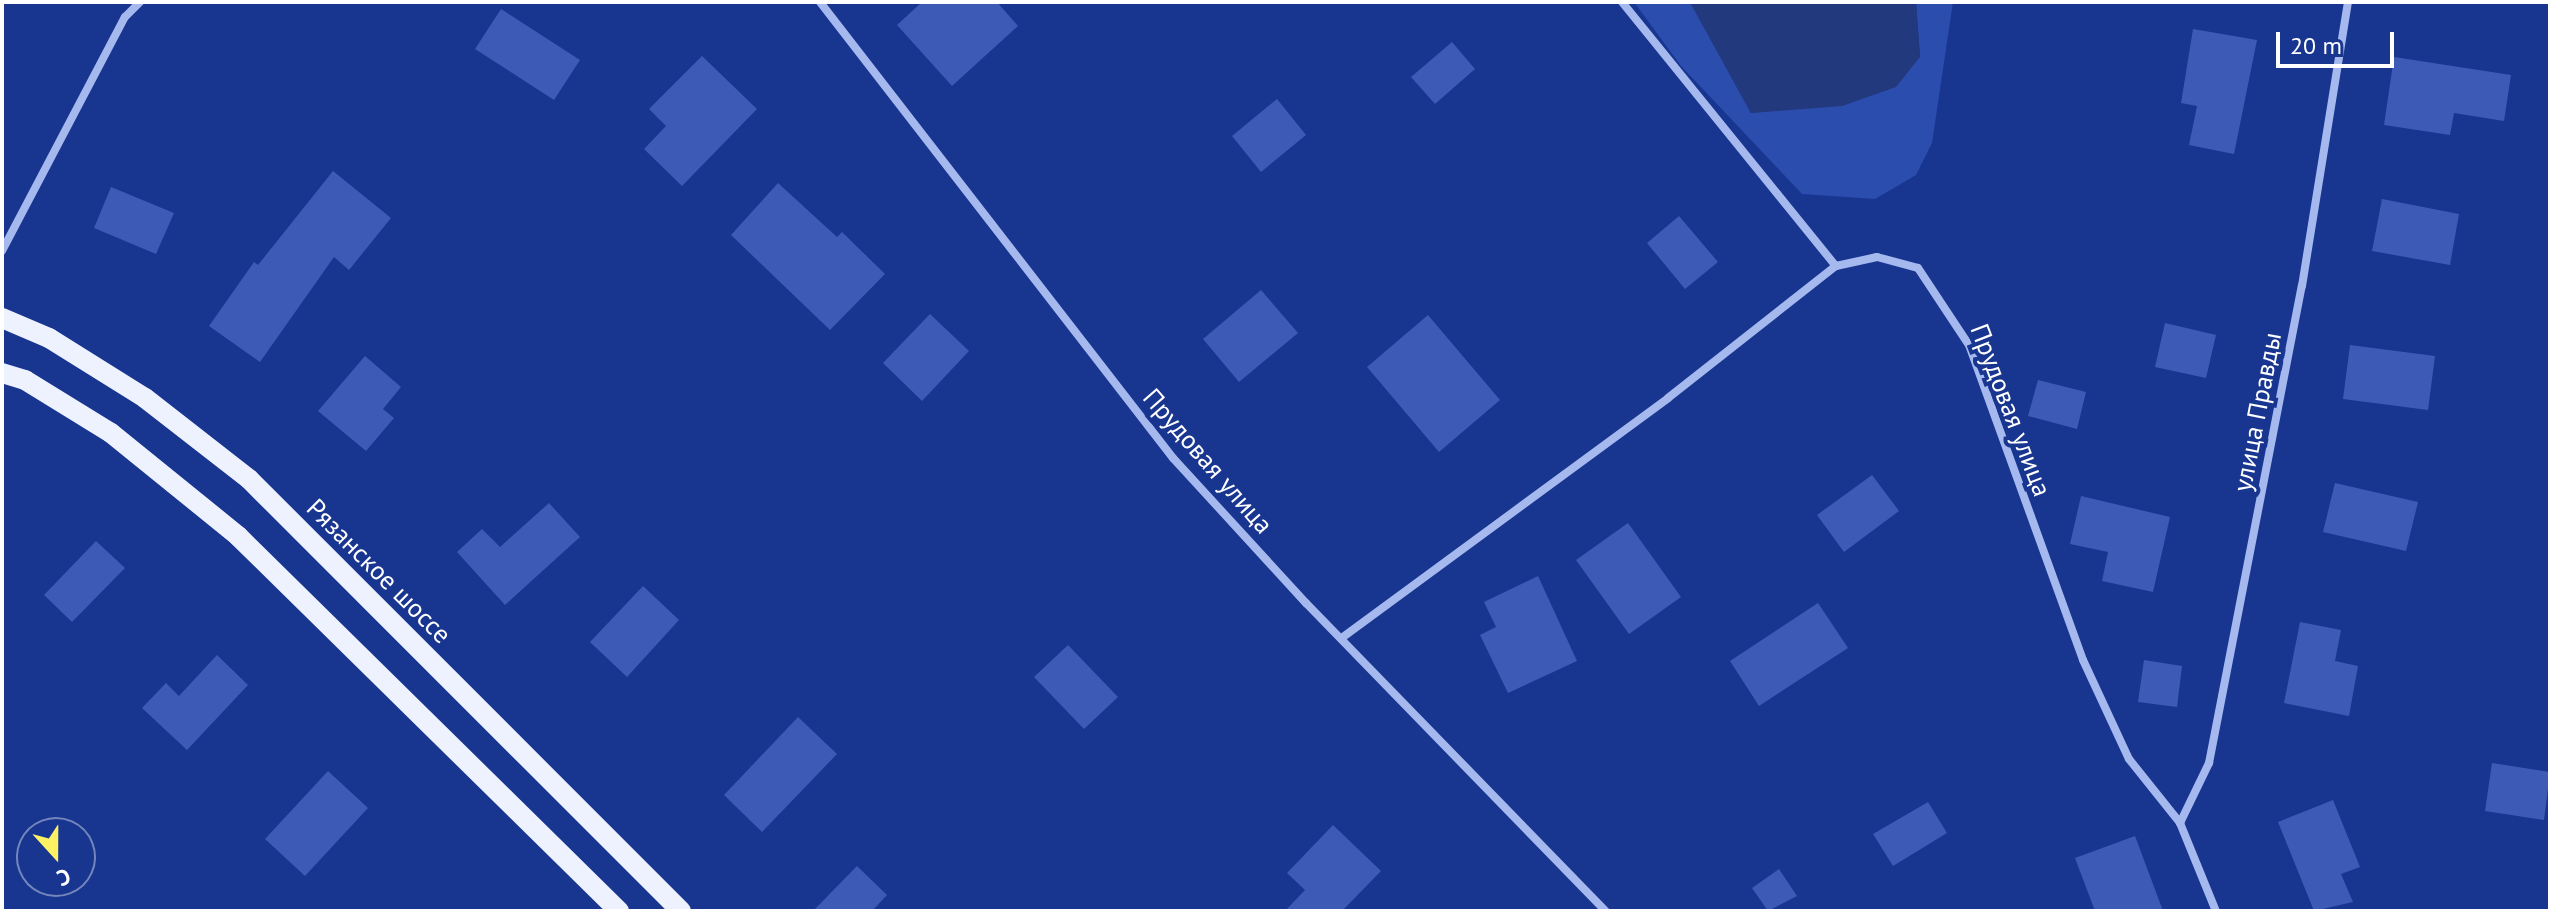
<!DOCTYPE html>
<meta charset="utf-8">
<style>
body{margin:0}
#map{position:relative;width:2552px;height:913px;overflow:hidden;background:#183590;font-family:"PT Sans",sans-serif}
div>[style]{position:absolute}
.green>*{inset:0;background:#2b4dae}
.water>*{inset:0;background:#23397d}
.building>*{inset:0;background:#3d5bb6}
.street>*{height:8px;margin:-4px;padding:0 4px;transform-origin:4px;border-radius:4px;background:#a6b9ef}
.primary>*{height:20px;margin:-10px;padding:0 10px;transform-origin:10px;border-radius:10px;background:#eef2ff}
span{translate:-50% -50%;white-space:nowrap;text-align:center;line-height:1.15;-webkit-text-stroke:8px #183590;paint-order:stroke}
.street-label{font-size:26px;color:#fff}
.frame{position:absolute;inset:0;border:4px solid #fff;pointer-events:none}
.north{position:absolute;left:16px;top:817px;width:80px;height:80px;box-sizing:border-box;background:#183590;border:2px solid #7486bc;border-radius:50%;rotate:159deg;font-size:22px;font-weight:700;line-height:32px;text-align:center;color:#fff}
.north::after{content:'';display:block;margin:auto;width:28px;height:36px;background:#fff164;clip-path:polygon(50% 0,100% 100%,50% 72%,0 100%)}
.scale{position:absolute;left:2276px;top:32px;width:118px;height:36px;box-sizing:border-box;border:4px solid #fff;border-top:0;padding-left:10px;font-size:24px;line-height:28px;white-space:nowrap;color:#fff;-webkit-text-stroke:6px #183590;paint-order:stroke}
</style>
<div id="map">
<div class="green">
<i style="clip-path:polygon(1634px 2px,1690px 2px,1751px 113px,1796px 108px,1920px 57px,1916px 2px,1953px 2px,1932px 143px,1916px 175px,1875px 199px,1802px 194px,1681px 66px)"></i>
</div>
<div class="water">
<i style="clip-path:polygon(1690px 2px,1916px 2px,1920px 57px,1896px 87px,1842px 106px,1751px 113px)"></i>
</div>
<div class="building">
<i style="clip-path:polygon(922px 2px,997px 2px,1018px 26px,952px 86px,897px 25px)"></i>
<i style="clip-path:polygon(501px 9px,580px 60px,554px 100px,475px 49px)"></i>
<i style="clip-path:polygon(2193px 29px,2257px 40px,2234px 154px,2189px 145px,2197px 106px,2181px 103px)"></i>
<i style="clip-path:polygon(1452px 42px,1475px 69px,1435px 104px,1411px 77px)"></i>
<i style="clip-path:polygon(702px 56px,757px 109px,682px 186px,644px 149px,666px 126px,649px 109px)"></i>
<i style="clip-path:polygon(2394px 57px,2511px 75px,2504px 121px,2454px 113px,2450px 135px,2384px 125px)"></i>
<i style="clip-path:polygon(1277px 99px,1306px 135px,1261px 172px,1232px 136px)"></i>
<i style="clip-path:polygon(333px 171px,391px 218px,349px 270px,334px 257px,260px 362px,209px 326px,254px 262px,258px 265px)"></i>
<i style="clip-path:polygon(778px 183px,837px 237px,842px 232px,885px 274px,830px 330px,731px 235px)"></i>
<i style="clip-path:polygon(111px 187px,174px 213px,156px 254px,94px 228px)"></i>
<i style="clip-path:polygon(2382px 199px,2459px 214px,2450px 265px,2372px 251px)"></i>
<i style="clip-path:polygon(1679px 216px,1718px 262px,1685px 289px,1647px 243px)"></i>
<i style="clip-path:polygon(1261px 290px,1298px 333px,1239px 382px,1203px 339px)"></i>
<i style="clip-path:polygon(930px 314px,969px 351px,922px 401px,883px 363px)"></i>
<i style="clip-path:polygon(1428px 315px,1500px 400px,1439px 452px,1367px 367px)"></i>
<i style="clip-path:polygon(2165px 323px,2216px 335px,2206px 378px,2155px 367px)"></i>
<i style="clip-path:polygon(2350px 345px,2435px 356px,2428px 410px,2343px 399px)"></i>
<i style="clip-path:polygon(365px 356px,401px 387px,383px 409px,394px 418px,366px 451px,318px 411px)"></i>
<i style="clip-path:polygon(2038px 380px,2086px 392px,2077px 429px,2028px 416px)"></i>
<i style="clip-path:polygon(1872px 475px,1899px 511px,1844px 552px,1817px 515px)"></i>
<i style="clip-path:polygon(2335px 483px,2418px 502px,2406px 551px,2323px 532px)"></i>
<i style="clip-path:polygon(2081px 496px,2170px 517px,2153px 592px,2102px 581px,2108px 552px,2070px 544px)"></i>
<i style="clip-path:polygon(549px 503px,580px 537px,505px 605px,457px 552px,482px 529px,500px 547px)"></i>
<i style="clip-path:polygon(1628px 523px,1681px 597px,1629px 634px,1576px 560px)"></i>
<i style="clip-path:polygon(96px 541px,125px 568px,72px 622px,44px 595px)"></i>
<i style="clip-path:polygon(1538px 576px,1577px 661px,1508px 693px,1480px 635px,1496px 627px,1484px 602px)"></i>
<i style="clip-path:polygon(643px 586px,679px 620px,627px 677px,590px 642px)"></i>
<i style="clip-path:polygon(1818px 603px,1848px 648px,1759px 706px,1730px 661px)"></i>
<i style="clip-path:polygon(2300px 622px,2341px 630px,2335px 661px,2358px 666px,2349px 716px,2284px 703px)"></i>
<i style="clip-path:polygon(1068px 645px,1118px 697px,1084px 729px,1034px 677px)"></i>
<i style="clip-path:polygon(217px 655px,248px 685px,187px 750px,142px 708px,166px 683px,179px 696px)"></i>
<i style="clip-path:polygon(2144px 660px,2182px 666px,2177px 707px,2138px 702px)"></i>
<i style="clip-path:polygon(798px 717px,837px 754px,762px 832px,724px 795px)"></i>
<i style="clip-path:polygon(2492px 763px,2550px 772px,2544px 820px,2485px 811px)"></i>
<i style="clip-path:polygon(328px 771px,368px 808px,305px 876px,265px 839px)"></i>
<i style="clip-path:polygon(2333px 800px,2360px 867px,2341px 874px,2353px 902px,2314px 911px,2278px 822px)"></i>
<i style="clip-path:polygon(1928px 802px,1947px 833px,1893px 866px,1873px 834px)"></i>
<i style="clip-path:polygon(1333px 825px,1381px 871px,1342px 911px,1285px 911px,1305px 890px,1287px 873px)"></i>
<i style="clip-path:polygon(2135px 836px,2163px 911px,2095px 911px,2075px 858px)"></i>
<i style="clip-path:polygon(857px 866px,887px 895px,872px 911px,813px 911px)"></i>
<i style="clip-path:polygon(1779px 869px,1797px 896px,1768px 911px,1752px 888px)"></i>
</div>
<div class="street">
<i style="left:820px;top:2px;width:577px;rotate:52.26deg"></i>
<i style="left:1173px;top:458px;width:197px;rotate:47.5deg"></i>
<i style="left:1306px;top:603px;width:430px;rotate:45.8deg"></i>
<i style="left:1622px;top:2px;width:340px;rotate:51deg"></i>
<i style="left:2px;top:251px;width:264px;rotate:-62.3deg"></i>
<i style="left:125px;top:17px;width:21px;rotate:-45deg"></i>
<i style="left:1343px;top:637px;width:403px;rotate:-36.3deg"></i>
<i style="left:1668px;top:398px;width:214px;rotate:-38.2deg"></i>
<i style="left:1836px;top:266px;width:42px;rotate:-12.4deg"></i>
<i style="left:1877px;top:257px;width:42px;rotate:15deg"></i>
<i style="left:1918px;top:268px;width:92px;rotate:56.5deg"></i>
<i style="left:1969px;top:345px;width:335px;rotate:70.1deg"></i>
<i style="left:2083px;top:660px;width:109px;rotate:65.1deg"></i>
<i style="left:2129px;top:759px;width:82px;rotate:51.4deg"></i>
<i style="left:2180px;top:823px;width:95px;rotate:67.8deg"></i>
<i style="left:2180px;top:823px;width:67px;rotate:-64.2deg"></i>
<i style="left:2209px;top:763px;width:486px;rotate:-79deg"></i>
<i style="left:2302px;top:286px;width:288px;rotate:-80.8deg"></i>
</div>
<div class="primary">
<i style="left:2px;top:318px;width:51px;rotate:23.1deg"></i>
<i style="left:49px;top:338px;width:113px;rotate:32deg"></i>
<i style="left:145px;top:398px;width:132px;rotate:37.9deg"></i>
<i style="left:249px;top:479px;width:611px;rotate:45deg"></i>
<i style="left:2px;top:373px;width:24px;rotate:17deg"></i>
<i style="left:25px;top:380px;width:101px;rotate:31.6deg"></i>
<i style="left:111px;top:433px;width:164px;rotate:39deg"></i>
<i style="left:238px;top:536px;width:535px;rotate:44.55deg"></i>
</div>
<div class="street-label">
<span style="left:2011px;top:410px;rotate:69deg">Прудовая улица</span>
<span style="left:2257px;top:412px;rotate:-79deg">улица Правды</span>
<span style="left:1208px;top:461px;rotate:49deg">Прудовая улица</span>
<span style="left:379px;top:571px;rotate:45deg">Рязанское шоссе</span>
</div>
<div class="frame"></div>
<div class="north">С</div>
<div class="scale">20 m</div>
</div>
